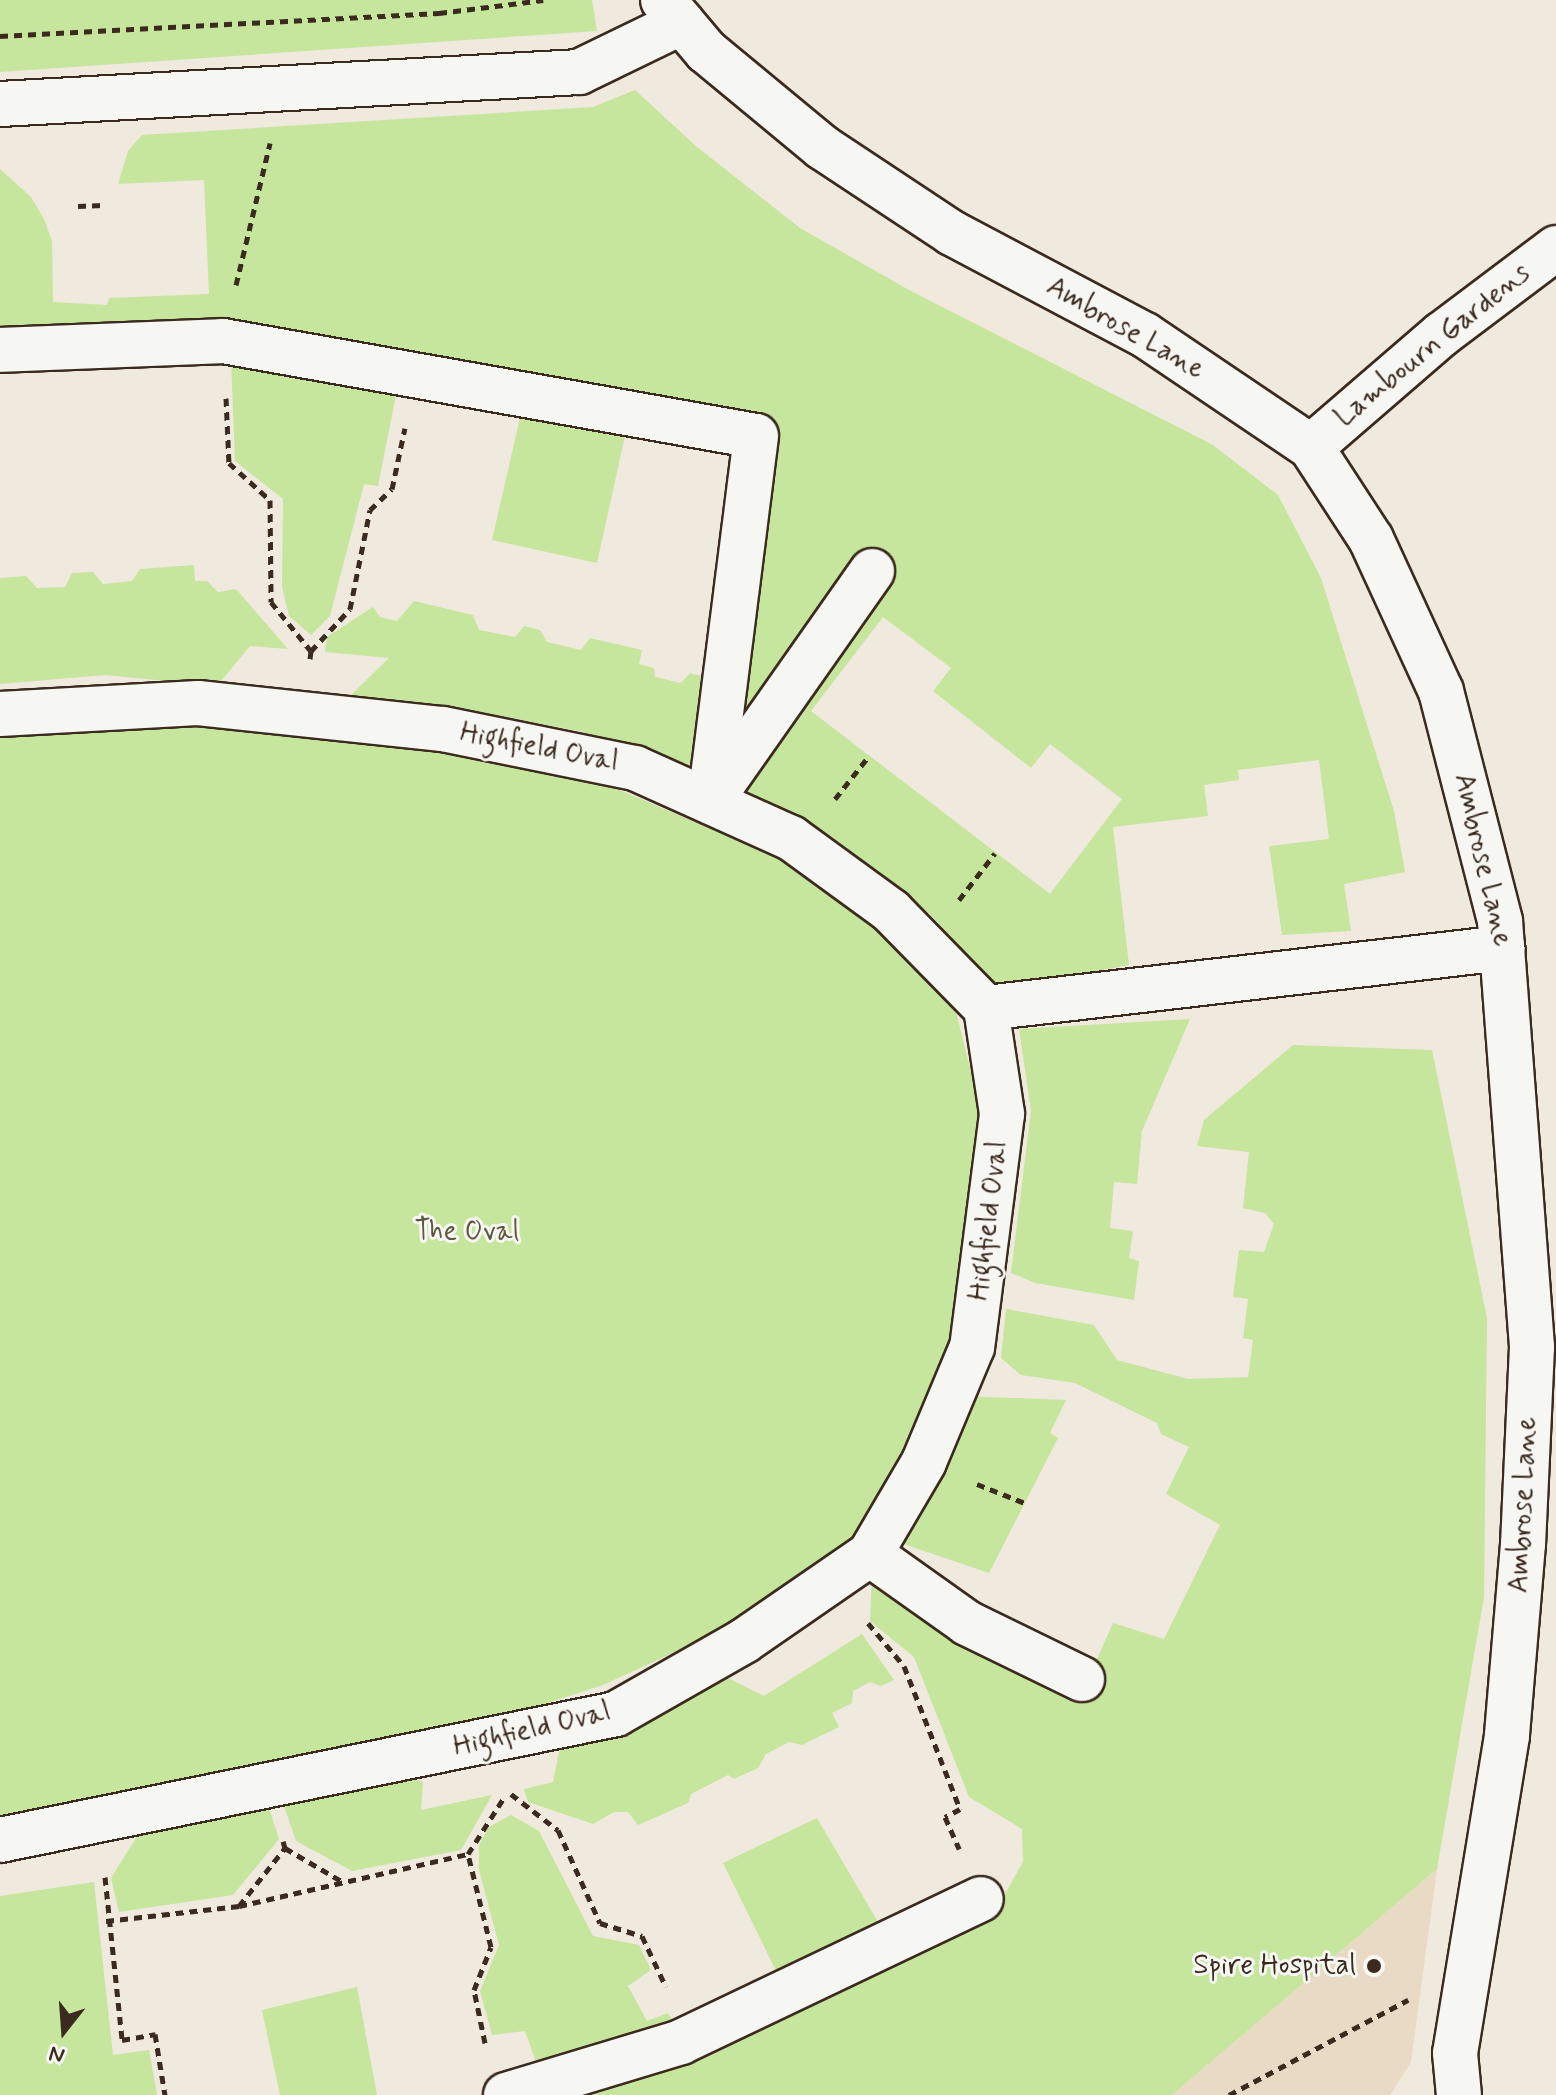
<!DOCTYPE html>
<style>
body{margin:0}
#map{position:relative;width:1556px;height:2095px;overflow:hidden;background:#f0e9dd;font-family:Mynerve,sans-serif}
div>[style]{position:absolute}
.built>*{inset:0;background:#e8dac4}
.green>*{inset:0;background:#c6e59d}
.path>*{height:5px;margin-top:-2.5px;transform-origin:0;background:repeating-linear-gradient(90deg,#3b2a1e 0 8px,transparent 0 14px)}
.roads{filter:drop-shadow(2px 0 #3b2a1e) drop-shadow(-2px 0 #3b2a1e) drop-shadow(0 2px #3b2a1e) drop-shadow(0 -2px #3b2a1e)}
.minor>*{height:44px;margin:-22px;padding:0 22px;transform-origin:22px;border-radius:22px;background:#f6f6f2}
.dots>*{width:22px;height:22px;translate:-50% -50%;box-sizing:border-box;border:4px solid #f6f6f2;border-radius:50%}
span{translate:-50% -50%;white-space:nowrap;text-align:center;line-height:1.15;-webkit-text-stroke:6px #f6f6f2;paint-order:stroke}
.street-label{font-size:28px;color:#3b2a1e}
.park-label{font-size:28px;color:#5e593e}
.poi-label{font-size:28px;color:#3b2a1e}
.right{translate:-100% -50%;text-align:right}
.north{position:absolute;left:24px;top:1991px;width:80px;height:80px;-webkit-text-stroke:6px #f6f6f2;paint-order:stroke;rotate:197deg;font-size:22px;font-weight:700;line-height:32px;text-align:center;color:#3b2a1e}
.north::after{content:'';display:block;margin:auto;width:28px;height:36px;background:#3b2a1e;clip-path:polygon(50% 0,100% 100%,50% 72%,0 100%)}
</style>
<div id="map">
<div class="built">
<i style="clip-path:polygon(1437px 1869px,1411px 2062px,1390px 2095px,1172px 2095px)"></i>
</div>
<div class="green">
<i style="clip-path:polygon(0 0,592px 0,597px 31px,0 72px)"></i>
<i style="clip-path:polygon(evenodd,635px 90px,697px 147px,800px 228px,909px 290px,1213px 445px,1278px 495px,1321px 578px,1394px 811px,1405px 872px,1344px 884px,1351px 931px,1282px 935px,1269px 846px,1329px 839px,1319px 760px,1238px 770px,1239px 780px,1204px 785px,1208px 816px,1113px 827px,1129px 965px,998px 989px,930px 914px,844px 846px,810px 823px,747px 795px,746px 762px,895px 572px,872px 554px,736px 729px,775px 422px,637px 390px,214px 333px,0 340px,0 169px,31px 197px,44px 219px,52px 241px,53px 302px,107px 305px,109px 298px,209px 294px,204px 180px,118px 184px,128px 151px,142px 135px,593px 107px,635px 90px,883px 617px,951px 668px,933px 691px,1031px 768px,1050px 744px,1122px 799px,1050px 894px,811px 711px,883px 617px)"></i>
<i style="clip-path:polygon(231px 360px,396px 395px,378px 486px,364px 484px,330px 616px,311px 635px,289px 616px,282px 587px,283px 499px,235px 461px)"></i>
<i style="clip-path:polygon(522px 409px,626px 431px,597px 563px,492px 540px)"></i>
<i style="clip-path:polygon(194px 565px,195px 581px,207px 581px,218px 592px,236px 589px,288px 649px,250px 646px,217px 686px,105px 675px,0 684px,0 578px,26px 576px,37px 588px,65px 587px,72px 573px,93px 572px,103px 584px,132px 581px,140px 569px)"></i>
<i style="clip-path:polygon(414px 601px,473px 615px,479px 630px,515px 637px,524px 626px,540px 630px,547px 642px,581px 650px,590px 638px,642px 650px,639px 664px,654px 668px,655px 677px,681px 683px,690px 673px,705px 677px,696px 772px,579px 731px,446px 706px,349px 697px,389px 658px,325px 652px,327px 637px,373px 607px,380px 617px,397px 621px)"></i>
<i style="clip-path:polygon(192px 722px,439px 745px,610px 786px,780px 858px,873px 909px,954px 1004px,977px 1096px,979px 1204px,959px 1337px,908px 1455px,863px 1528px,820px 1568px,725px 1629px,603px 1685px,501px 1718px,0 1817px,0 737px)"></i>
<i style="clip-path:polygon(1190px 1019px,1142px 1131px,1137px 1184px,1114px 1182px,1110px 1228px,1133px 1231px,1129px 1258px,1139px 1261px,1134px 1300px,1035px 1283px,1011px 1273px,1031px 1111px,1019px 1029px)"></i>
<i style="clip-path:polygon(1293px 1045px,1432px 1050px,1487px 1318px,1484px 1597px,1437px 1869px,1172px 2095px,565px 2095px,993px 1915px,1023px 1862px,1022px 1829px,969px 1797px,914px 1657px,870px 1621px,872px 1576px,1082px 1693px,1113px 1623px,1164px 1639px,1220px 1525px,1166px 1494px,1189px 1447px,1161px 1434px,1157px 1423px,1075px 1383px,1021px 1375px,1001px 1358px,1006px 1309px,1094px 1325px,1117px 1360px,1188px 1379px,1248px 1377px,1253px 1340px,1243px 1338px,1248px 1299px,1233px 1297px,1239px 1250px,1264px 1252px,1274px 1224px,1265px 1213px,1243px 1208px,1249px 1152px,1197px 1146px,1204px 1120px)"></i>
<i style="clip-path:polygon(961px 1396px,1066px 1400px,1050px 1433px,1058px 1438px,989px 1573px,892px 1540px)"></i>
<i style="clip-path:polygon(862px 1634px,894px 1680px,881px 1686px,870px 1682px,853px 1691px,852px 1703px,832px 1713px,839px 1727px,802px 1745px,789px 1742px,766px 1754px,758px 1768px,734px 1779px,728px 1775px,691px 1794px,688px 1803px,638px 1825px,628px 1812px,614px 1812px,593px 1824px,528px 1802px,524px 1789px,553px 1782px,561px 1742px,626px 1735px,724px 1676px,764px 1696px)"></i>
<i style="clip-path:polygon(405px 1775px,423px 1782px,421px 1810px,492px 1795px,461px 1850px,352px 1871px,296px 1841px,283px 1803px)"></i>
<i style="clip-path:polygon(269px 1808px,279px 1839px,233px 1895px,119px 1912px,111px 1878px,141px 1830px)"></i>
<i style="clip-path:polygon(511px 1815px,539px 1831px,593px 1936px,639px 1945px,651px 1970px,628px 1986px,647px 2021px,668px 2013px,677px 2028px,539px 2070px,525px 2031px,492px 2035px,480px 1991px,499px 1945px,479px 1870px,479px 1845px,489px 1827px)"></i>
<i style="clip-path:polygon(817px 1818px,885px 1934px,783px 1985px,723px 1863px)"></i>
<i style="clip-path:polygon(94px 1882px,113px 2055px,149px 2050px,157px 2095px,0 2095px,0 1896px)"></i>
<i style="clip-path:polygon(357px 1987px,377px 2095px,280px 2095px,262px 2010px)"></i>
</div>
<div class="path">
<i style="left:0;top:36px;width:440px;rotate:-3deg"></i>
<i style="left:439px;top:13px;width:105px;rotate:-7.1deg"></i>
<i style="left:78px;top:206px;width:26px;rotate:-2deg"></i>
<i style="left:236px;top:285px;width:146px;rotate:-76.5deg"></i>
<i style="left:226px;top:398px;width:65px;rotate:87.4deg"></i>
<i style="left:229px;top:463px;width:55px;rotate:42.1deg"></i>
<i style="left:270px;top:500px;width:102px;rotate:89.4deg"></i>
<i style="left:271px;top:602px;width:63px;rotate:50.8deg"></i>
<i style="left:311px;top:651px;width:8px;rotate:97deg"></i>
<i style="left:311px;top:651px;width:57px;rotate:-47.1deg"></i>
<i style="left:350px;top:609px;width:101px;rotate:-78.6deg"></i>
<i style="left:370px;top:510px;width:30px;rotate:-44deg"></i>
<i style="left:392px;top:489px;width:62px;rotate:-78deg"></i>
<i style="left:835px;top:799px;width:55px;rotate:-51.7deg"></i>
<i style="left:959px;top:900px;width:59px;rotate:-52.5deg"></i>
<i style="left:977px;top:1484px;width:52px;rotate:21.6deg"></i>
<i style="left:868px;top:1623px;width:56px;rotate:50.1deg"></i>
<i style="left:904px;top:1666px;width:154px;rotate:68.6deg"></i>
<i style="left:960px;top:1809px;width:17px;rotate:152deg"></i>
<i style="left:945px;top:1817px;width:35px;rotate:66deg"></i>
<i style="left:511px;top:1794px;width:59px;rotate:37.5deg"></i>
<i style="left:558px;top:1830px;width:102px;rotate:65.7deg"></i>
<i style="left:600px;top:1923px;width:44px;rotate:17.2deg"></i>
<i style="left:642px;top:1936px;width:56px;rotate:64.8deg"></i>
<i style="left:285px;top:1848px;width:67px;rotate:30.4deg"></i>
<i style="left:105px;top:1877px;width:164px;rotate:84deg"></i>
<i style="left:122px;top:2040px;width:34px;rotate:-10deg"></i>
<i style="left:155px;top:2034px;width:62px;rotate:80.7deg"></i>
<i style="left:239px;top:1906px;width:74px;rotate:-51.6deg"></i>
<i style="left:285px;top:1848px;width:7px;rotate:-106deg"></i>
<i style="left:106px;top:1921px;width:134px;rotate:-6.4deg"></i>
<i style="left:239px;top:1906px;width:235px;rotate:-12.8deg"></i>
<i style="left:485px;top:2043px;width:54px;rotate:-101.7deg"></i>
<i style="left:474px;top:1990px;width:46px;rotate:-68.4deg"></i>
<i style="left:491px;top:1947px;width:96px;rotate:-103.9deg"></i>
<i style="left:468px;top:1854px;width:69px;rotate:-57.5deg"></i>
<i style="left:1229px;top:2095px;width:203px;rotate:-28deg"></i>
</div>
<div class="roads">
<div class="minor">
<i style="left:663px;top:0;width:67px;rotate:49.9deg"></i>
<i style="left:706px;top:51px;width:151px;rotate:39.6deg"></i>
<i style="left:822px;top:147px;width:156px;rotate:33.5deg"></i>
<i style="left:952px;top:233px;width:218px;rotate:27.9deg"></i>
<i style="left:1145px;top:335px;width:200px;rotate:34deg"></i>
<i style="left:1311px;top:447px;width:110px;rotate:56.9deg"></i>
<i style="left:1371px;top:539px;width:167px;rotate:65.3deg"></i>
<i style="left:1441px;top:691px;width:237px;rotate:75.6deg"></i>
<i style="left:1500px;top:921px;width:427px;rotate:85.7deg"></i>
<i style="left:1532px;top:1347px;width:197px;rotate:92.6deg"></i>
<i style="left:1523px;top:1544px;width:193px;rotate:94.8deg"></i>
<i style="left:1507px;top:1736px;width:321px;rotate:99.3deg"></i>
<i style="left:1455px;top:2053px;width:42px;rotate:84.6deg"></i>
<i style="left:0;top:104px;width:580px;rotate:-3.16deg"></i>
<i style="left:579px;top:72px;width:114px;rotate:-25.9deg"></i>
<i style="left:0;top:350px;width:223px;rotate:-2.3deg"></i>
<i style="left:223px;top:341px;width:541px;rotate:10.11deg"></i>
<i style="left:756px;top:436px;width:368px;rotate:97.2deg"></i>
<i style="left:1311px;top:447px;width:173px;rotate:-40.8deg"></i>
<i style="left:1442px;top:334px;width:143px;rotate:-37deg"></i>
<i style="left:0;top:714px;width:198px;rotate:-3.2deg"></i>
<i style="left:198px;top:703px;width:246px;rotate:6.1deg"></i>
<i style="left:443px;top:729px;width:196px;rotate:11.5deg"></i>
<i style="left:635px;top:768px;width:171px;rotate:24.2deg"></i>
<i style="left:791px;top:838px;width:124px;rotate:36.1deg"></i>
<i style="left:891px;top:911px;width:136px;rotate:45.6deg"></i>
<i style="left:986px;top:1008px;width:107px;rotate:81.4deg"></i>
<i style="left:1002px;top:1114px;width:235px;rotate:97.3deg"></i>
<i style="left:972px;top:1347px;width:125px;rotate:112.7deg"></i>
<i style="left:924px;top:1462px;width:107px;rotate:120.4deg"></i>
<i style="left:870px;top:1554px;width:153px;rotate:145.4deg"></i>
<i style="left:744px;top:1641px;width:147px;rotate:150.3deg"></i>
<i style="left:616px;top:1714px;width:629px;rotate:168.44deg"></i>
<i style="left:714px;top:796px;width:275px;rotate:-54.9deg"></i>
<i style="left:986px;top:1008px;width:520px;rotate:-6.62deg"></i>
<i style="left:870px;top:1554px;width:119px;rotate:35.4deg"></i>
<i style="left:967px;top:1623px;width:128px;rotate:26deg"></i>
<i style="left:506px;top:2095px;width:183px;rotate:-16.8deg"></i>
<i style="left:681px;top:2042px;width:332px;rotate:-25.5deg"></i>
</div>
</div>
<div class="dots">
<i style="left:1374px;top:1966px;background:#3b2a1e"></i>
</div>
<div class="street-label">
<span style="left:1125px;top:329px;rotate:30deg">Ambrose Lane</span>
<span style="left:1433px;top:346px;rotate:-39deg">Lambourn Gardens</span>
<span style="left:539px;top:748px;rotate:11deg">Highfield Oval</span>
<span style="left:1482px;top:860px;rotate:77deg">Ambrose Lane</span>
<span style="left:989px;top:1221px;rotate:-83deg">Highfield Oval</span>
<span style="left:1524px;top:1505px;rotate:-87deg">Ambrose Lane</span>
<span style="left:532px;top:1730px;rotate:-13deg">Highfield Oval</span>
</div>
<div class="park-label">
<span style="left:467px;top:1232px">The Oval</span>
</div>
<div class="poi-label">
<span class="right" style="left:1356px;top:1966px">Spire Hospital</span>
</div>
<div class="north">N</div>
</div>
